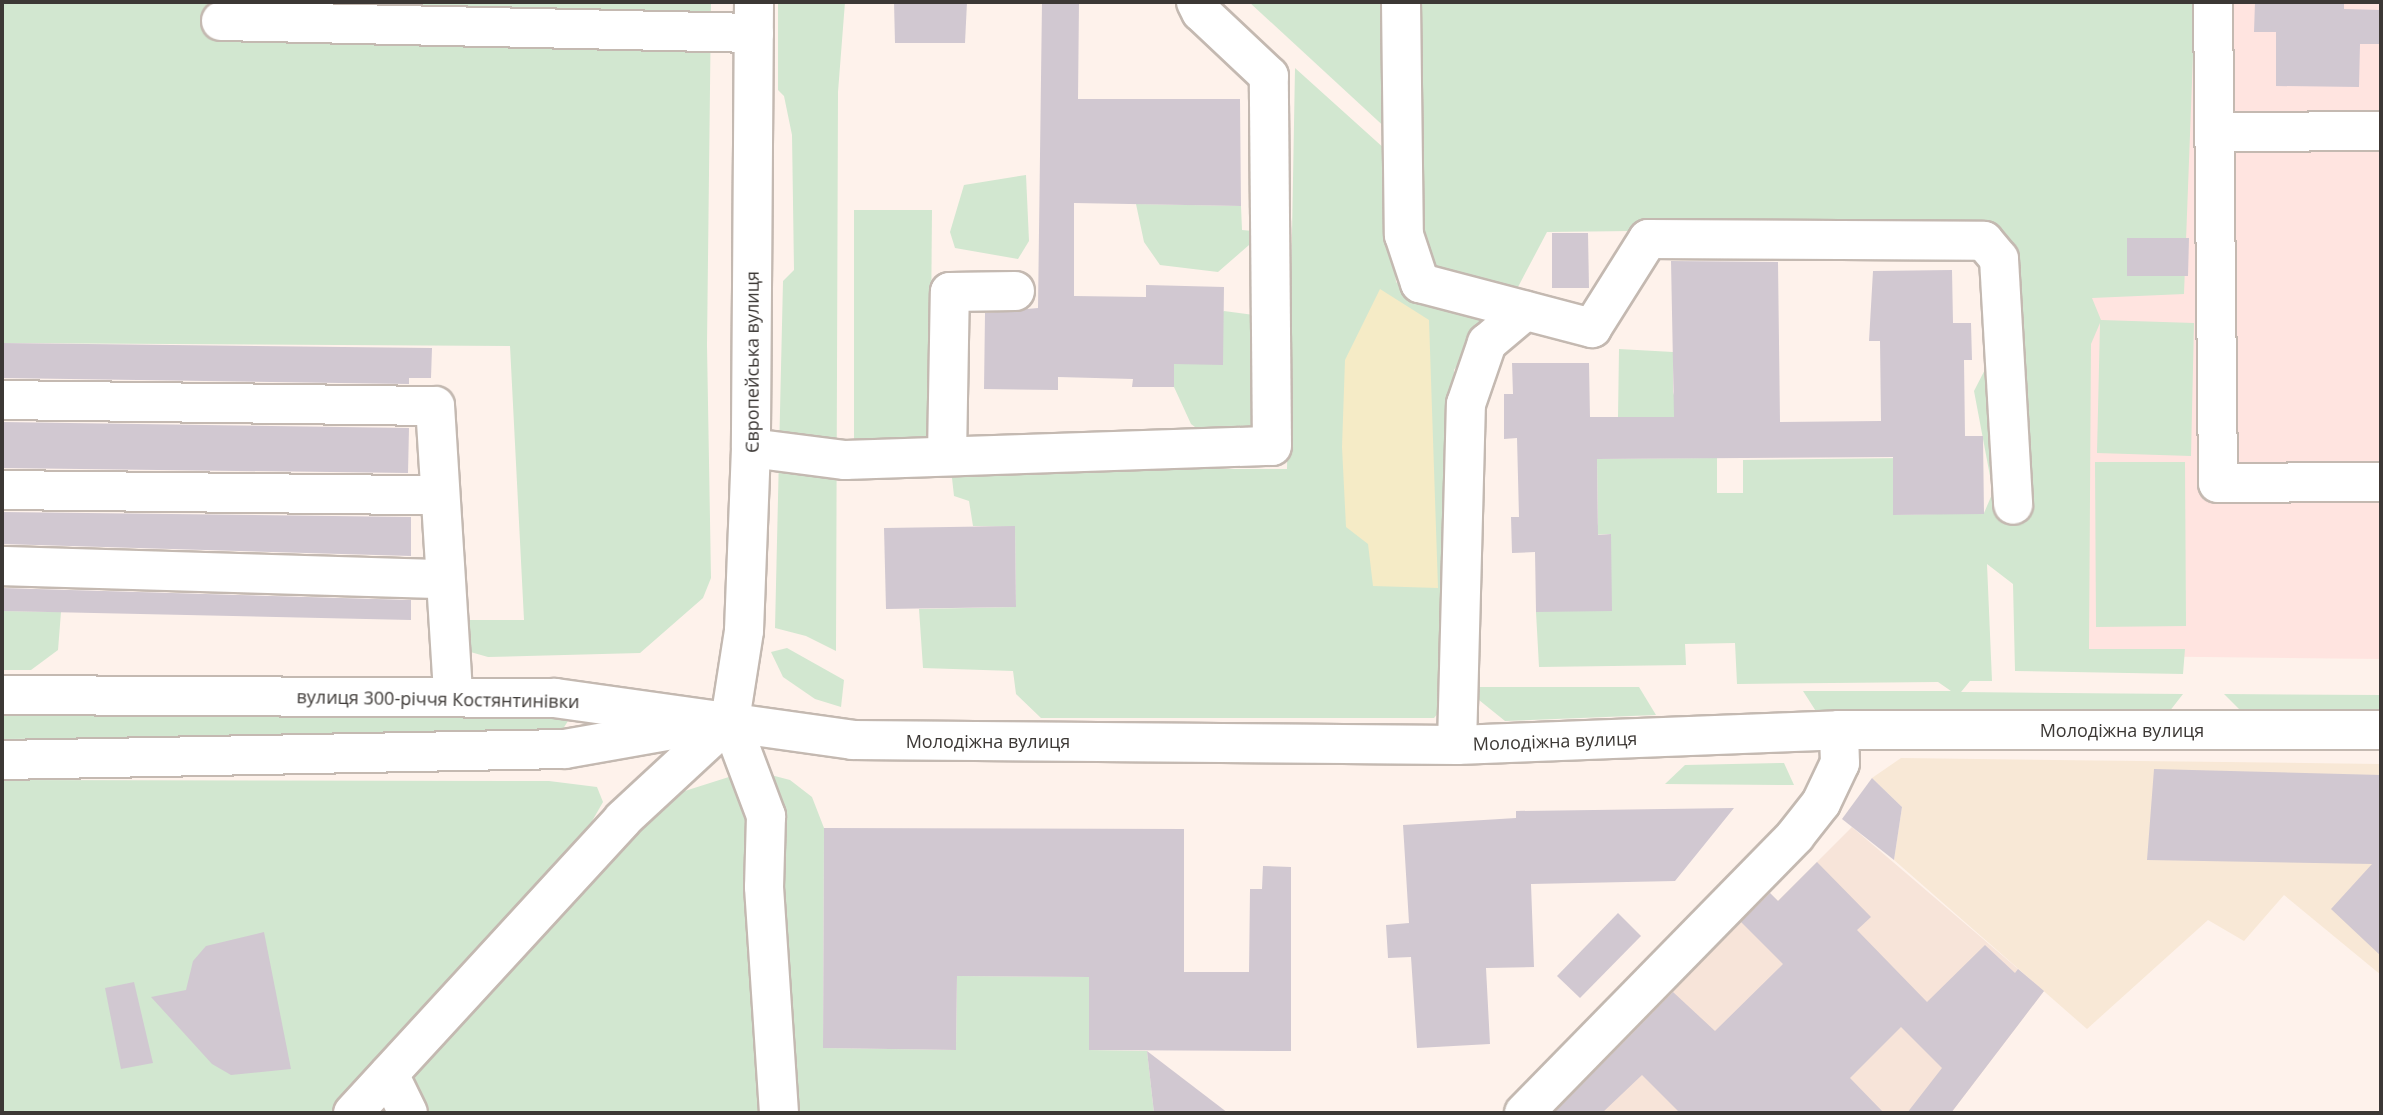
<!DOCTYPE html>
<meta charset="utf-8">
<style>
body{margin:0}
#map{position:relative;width:2383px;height:1115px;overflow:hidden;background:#fef2eb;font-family:"Open Sans",sans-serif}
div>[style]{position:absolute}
.commercial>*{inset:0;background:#f8e8d6}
.built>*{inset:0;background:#f7e4d9}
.education>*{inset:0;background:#ffe4e0}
.green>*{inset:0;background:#d2e7d0}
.sand>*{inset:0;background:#f5ebc6}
.building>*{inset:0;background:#d1c8d1}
.roads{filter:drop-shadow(2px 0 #c4b9b1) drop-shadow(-2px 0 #c4b9b1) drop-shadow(0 2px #c4b9b1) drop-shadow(0 -2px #c4b9b1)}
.minor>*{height:38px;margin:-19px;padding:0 19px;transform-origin:19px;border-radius:19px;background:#fff}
span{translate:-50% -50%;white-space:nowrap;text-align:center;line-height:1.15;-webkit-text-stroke:5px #fff;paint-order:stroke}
.street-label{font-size:18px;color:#3c3835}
.frame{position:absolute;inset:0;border:4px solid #3c3835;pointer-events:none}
</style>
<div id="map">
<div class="commercial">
<i style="clip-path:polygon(1901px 758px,2381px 764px,2381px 975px,2284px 895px,2244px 941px,2208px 920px,2087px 1029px,1894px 860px,1902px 807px,1872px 778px)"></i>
</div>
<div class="built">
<i style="clip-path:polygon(1852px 827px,2044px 991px,1951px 1113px,1550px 1113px,1766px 889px,1778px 901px)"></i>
</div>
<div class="education">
<i style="clip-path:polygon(1414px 2px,2381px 2px,2381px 659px,2028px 655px,2039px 193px)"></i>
</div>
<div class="green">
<i style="clip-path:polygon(2px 2px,711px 2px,707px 345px,711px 578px,703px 598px,640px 653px,488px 657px,460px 649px,464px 620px,524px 620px,510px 346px,2px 343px)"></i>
<i style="clip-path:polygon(778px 2px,845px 2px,838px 92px,836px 651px,806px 636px,775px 628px,783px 281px,794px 270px,792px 135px,784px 96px,778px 90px)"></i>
<i style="clip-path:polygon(1249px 2px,1388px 2px,1390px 132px)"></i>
<i style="clip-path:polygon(1408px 2px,2195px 2px,2184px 294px,2092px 298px,2101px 320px,2194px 323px,2191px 456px,2097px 453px,2100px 323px,2091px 344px,2089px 649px,2185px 649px,2183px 674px,2015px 671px,2013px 584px,1987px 564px,1992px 681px,1970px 681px,1961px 692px,2183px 694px,2162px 721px,1819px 716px,1803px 691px,1951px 691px,1938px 682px,1737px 684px,1735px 643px,1685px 644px,1686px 665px,1539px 667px,1536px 612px,1610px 534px,1592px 535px,1598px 524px,1597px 459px,1717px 458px,1717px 493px,1743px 493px,1743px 460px,1902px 458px,1894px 515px,1984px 513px,1993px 492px,1974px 391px,1995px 350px,1999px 259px,1802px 229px,1547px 232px,1518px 287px,1423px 265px)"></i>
<i style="clip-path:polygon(1295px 68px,1386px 150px,1396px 282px,1418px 300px,1491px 319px,1454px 370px,1451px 698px,1434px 718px,1041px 718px,1016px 694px,1013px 671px,923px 668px,919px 609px,1016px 607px,1015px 527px,973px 526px,969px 501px,954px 496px,951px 469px,1287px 469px,1288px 412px,1243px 444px,1215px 442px,1191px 424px,1174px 387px,1174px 364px,1224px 311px,1254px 315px,1290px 346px)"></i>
<i style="clip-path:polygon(1026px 175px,1029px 241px,1018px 259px,955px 248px,950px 232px,964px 185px)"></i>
<i style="clip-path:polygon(1136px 204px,1241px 206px,1242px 230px,1264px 232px,1218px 272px,1160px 265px,1144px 242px)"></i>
<i style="clip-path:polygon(854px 210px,932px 210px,930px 444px,854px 447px)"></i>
<i style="clip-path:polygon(1619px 349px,1673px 352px,1673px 392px,1681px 417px,1618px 417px)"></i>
<i style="clip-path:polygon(2095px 462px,2185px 462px,2186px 626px,2096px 627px)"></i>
<i style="clip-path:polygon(2px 611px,61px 612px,58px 650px,31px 670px,2px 670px)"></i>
<i style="clip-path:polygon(787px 648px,844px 680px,841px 707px,815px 699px,783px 677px,771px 652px)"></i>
<i style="clip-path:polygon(1477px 687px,1639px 687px,1656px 715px,1505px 721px,1479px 700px)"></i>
<i style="clip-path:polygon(2224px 694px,2381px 695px,2381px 722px,2252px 722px)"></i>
<i style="clip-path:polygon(2px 712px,565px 712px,568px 721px,559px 735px,2px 739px)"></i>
<i style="clip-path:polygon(1784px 763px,1794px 785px,1665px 784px,1685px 765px)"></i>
<i style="clip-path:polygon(767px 774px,790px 780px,812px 797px,824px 828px,823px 1048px,956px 1050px,957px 976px,1089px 977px,1089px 1050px,1147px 1051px,1154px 1113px,378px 1113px,669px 796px,732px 776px)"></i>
<i style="clip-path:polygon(2px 780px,549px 781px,597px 787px,603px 802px,591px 823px,333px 1113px,2px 1113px)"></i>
</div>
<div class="sand">
<i style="clip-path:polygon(1380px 289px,1429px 320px,1438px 588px,1373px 586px,1368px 544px,1346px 527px,1342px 447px,1345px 360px)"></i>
</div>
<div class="building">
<i style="clip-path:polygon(894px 2px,967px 2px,965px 43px,895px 43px)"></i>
<i style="clip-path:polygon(1042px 2px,1079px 2px,1078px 99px,1240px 99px,1241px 206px,1074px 203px,1074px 296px,1146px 297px,1146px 285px,1224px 287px,1223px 365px,1174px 364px,1174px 387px,1132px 387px,1133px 379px,1058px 377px,1058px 390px,984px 389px,985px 313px,1038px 308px)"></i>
<i style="clip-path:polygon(2255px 2px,2344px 2px,2344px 9px,2381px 10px,2381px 44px,2360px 44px,2359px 87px,2276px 86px,2276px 32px,2254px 32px)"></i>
<i style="clip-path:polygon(1552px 233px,1588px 233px,1589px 288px,1552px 288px)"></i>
<i style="clip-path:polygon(2127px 238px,2189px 238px,2188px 276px,2127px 276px)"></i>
<i style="clip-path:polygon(1671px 261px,1778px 262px,1780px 422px,1881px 421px,1880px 341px,1869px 341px,1873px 271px,1952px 270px,1953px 323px,1971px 323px,1972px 360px,1964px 360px,1965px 436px,1983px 436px,1984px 514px,1893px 515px,1893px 457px,1597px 459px,1598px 535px,1611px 534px,1612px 611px,1536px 612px,1535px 552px,1512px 553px,1511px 517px,1519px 517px,1517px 438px,1504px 439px,1504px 394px,1513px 394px,1512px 363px,1589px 363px,1590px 417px,1674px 417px)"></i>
<i style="clip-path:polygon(2px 343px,432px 348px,431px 378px,409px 378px,409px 384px,2px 378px)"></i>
<i style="clip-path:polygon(2px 422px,409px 428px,408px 473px,2px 468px)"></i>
<i style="clip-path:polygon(2px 512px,411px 517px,411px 556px,2px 544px)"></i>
<i style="clip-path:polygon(1015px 526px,1016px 607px,886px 609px,884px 528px)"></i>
<i style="clip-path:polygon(2px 588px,411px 600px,411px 620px,2px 611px)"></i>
<i style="clip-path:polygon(2154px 769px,2381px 775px,2381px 956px,2331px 909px,2372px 864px,2147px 860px)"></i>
<i style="clip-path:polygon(1872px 778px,1902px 807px,1894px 860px,1842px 819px)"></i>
<i style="clip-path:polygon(1734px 808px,1675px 881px,1531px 884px,1534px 967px,1486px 968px,1490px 1044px,1417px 1048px,1411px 957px,1388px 958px,1386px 925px,1409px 923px,1403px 825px,1516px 818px,1516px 811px)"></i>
<i style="clip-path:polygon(824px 828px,1184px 829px,1184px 972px,1249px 972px,1250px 889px,1262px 889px,1263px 866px,1291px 867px,1291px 1051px,1089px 1050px,1089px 977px,957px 976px,956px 1050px,823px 1048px)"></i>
<i style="clip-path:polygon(1817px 862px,1871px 917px,1857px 930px,1927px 1002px,1985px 945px,2015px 973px,2018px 969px,2044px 991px,1951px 1113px,1907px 1113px,1942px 1068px,1901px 1027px,1850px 1078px,1884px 1113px,1680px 1113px,1642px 1075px,1602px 1113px,1554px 1113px,1673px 992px,1715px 1031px,1783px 964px,1741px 922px,1770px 893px,1778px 901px)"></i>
<i style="clip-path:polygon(1618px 913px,1641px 936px,1580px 998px,1557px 976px)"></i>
<i style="clip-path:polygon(264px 932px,291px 1069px,231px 1075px,212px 1064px,151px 997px,186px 990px,193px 961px,206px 946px)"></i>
<i style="clip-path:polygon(134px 982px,153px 1063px,121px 1069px,105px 988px)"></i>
<i style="clip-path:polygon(1147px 1051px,1228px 1113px,1154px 1113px)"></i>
</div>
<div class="roads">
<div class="minor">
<i style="left:754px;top:2px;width:446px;rotate:90.4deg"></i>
<i style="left:751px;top:448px;width:183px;rotate:92.2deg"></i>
<i style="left:744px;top:631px;width:90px;rotate:98.9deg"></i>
<i style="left:730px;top:720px;width:103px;rotate:69.4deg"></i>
<i style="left:766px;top:816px;width:71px;rotate:91.6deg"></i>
<i style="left:764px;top:887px;width:226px;rotate:86.2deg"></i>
<i style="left:1401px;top:2px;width:233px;rotate:89.3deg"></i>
<i style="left:1404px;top:235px;width:51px;rotate:71.6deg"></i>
<i style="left:1420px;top:283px;width:178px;rotate:14.7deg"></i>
<i style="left:1592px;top:328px;width:105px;rotate:-57.8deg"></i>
<i style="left:1648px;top:239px;width:336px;rotate:0.3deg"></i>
<i style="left:1984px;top:241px;width:23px;rotate:50deg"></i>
<i style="left:1999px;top:259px;width:246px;rotate:86.7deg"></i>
<i style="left:2213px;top:2px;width:481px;rotate:89.4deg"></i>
<i style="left:2218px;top:483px;width:163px;rotate:-0.4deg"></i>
<i style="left:221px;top:21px;width:533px;rotate:1.29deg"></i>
<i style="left:2215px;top:132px;width:166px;rotate:-0.3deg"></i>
<i style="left:2px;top:400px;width:433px;rotate:0.8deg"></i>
<i style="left:435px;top:406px;width:291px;rotate:86.4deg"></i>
<i style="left:751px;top:448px;width:95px;rotate:7.3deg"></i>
<i style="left:845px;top:460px;width:427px;rotate:-1.9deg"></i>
<i style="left:1272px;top:446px;width:370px;rotate:-90.5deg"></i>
<i style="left:1269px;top:76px;width:93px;rotate:-136.7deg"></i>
<i style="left:1201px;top:12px;width:11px;rotate:-117deg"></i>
<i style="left:947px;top:456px;width:164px;rotate:-89deg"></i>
<i style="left:950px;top:292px;width:65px;rotate:-0.9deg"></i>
<i style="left:2px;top:490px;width:438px;rotate:0.7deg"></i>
<i style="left:2px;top:566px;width:441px;rotate:1.7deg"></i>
<i style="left:2px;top:695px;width:553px;rotate:0.31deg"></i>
<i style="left:555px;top:698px;width:300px;rotate:8deg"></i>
<i style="left:852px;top:740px;width:605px;rotate:0.47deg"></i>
<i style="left:1457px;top:745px;width:382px;rotate:-2.2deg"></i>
<i style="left:1839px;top:730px;width:542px"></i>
<i style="left:1457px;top:745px;width:341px;rotate:-88.5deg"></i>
<i style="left:1466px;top:404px;width:65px;rotate:-71deg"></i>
<i style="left:1487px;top:343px;width:50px;rotate:-40.1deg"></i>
<i style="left:2px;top:760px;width:563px;rotate:-1.12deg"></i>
<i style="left:565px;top:749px;width:127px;rotate:-10deg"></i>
<i style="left:389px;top:1074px;width:43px;rotate:64deg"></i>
<i style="left:353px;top:1113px;width:399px;rotate:-47.4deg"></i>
<i style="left:623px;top:819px;width:146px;rotate:-42.8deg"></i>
<i style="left:1524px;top:1113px;width:388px;rotate:-45.6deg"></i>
<i style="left:1795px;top:836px;width:42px;rotate:-51.8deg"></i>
<i style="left:1821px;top:803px;width:44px;rotate:-64.6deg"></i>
<i style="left:1840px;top:763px;width:33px;rotate:-92deg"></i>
</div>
</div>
<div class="street-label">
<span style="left:752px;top:362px;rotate:-90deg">Європейська вулиця</span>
<span style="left:438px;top:699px;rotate:1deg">вулиця 300-річчя Костянтинівки</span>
<span style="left:2122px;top:730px">Молодіжна вулиця</span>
<span style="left:988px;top:741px">Молодіжна вулиця</span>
<span style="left:1555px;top:741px;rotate:-2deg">Молодіжна вулиця</span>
</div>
<div class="frame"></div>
</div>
